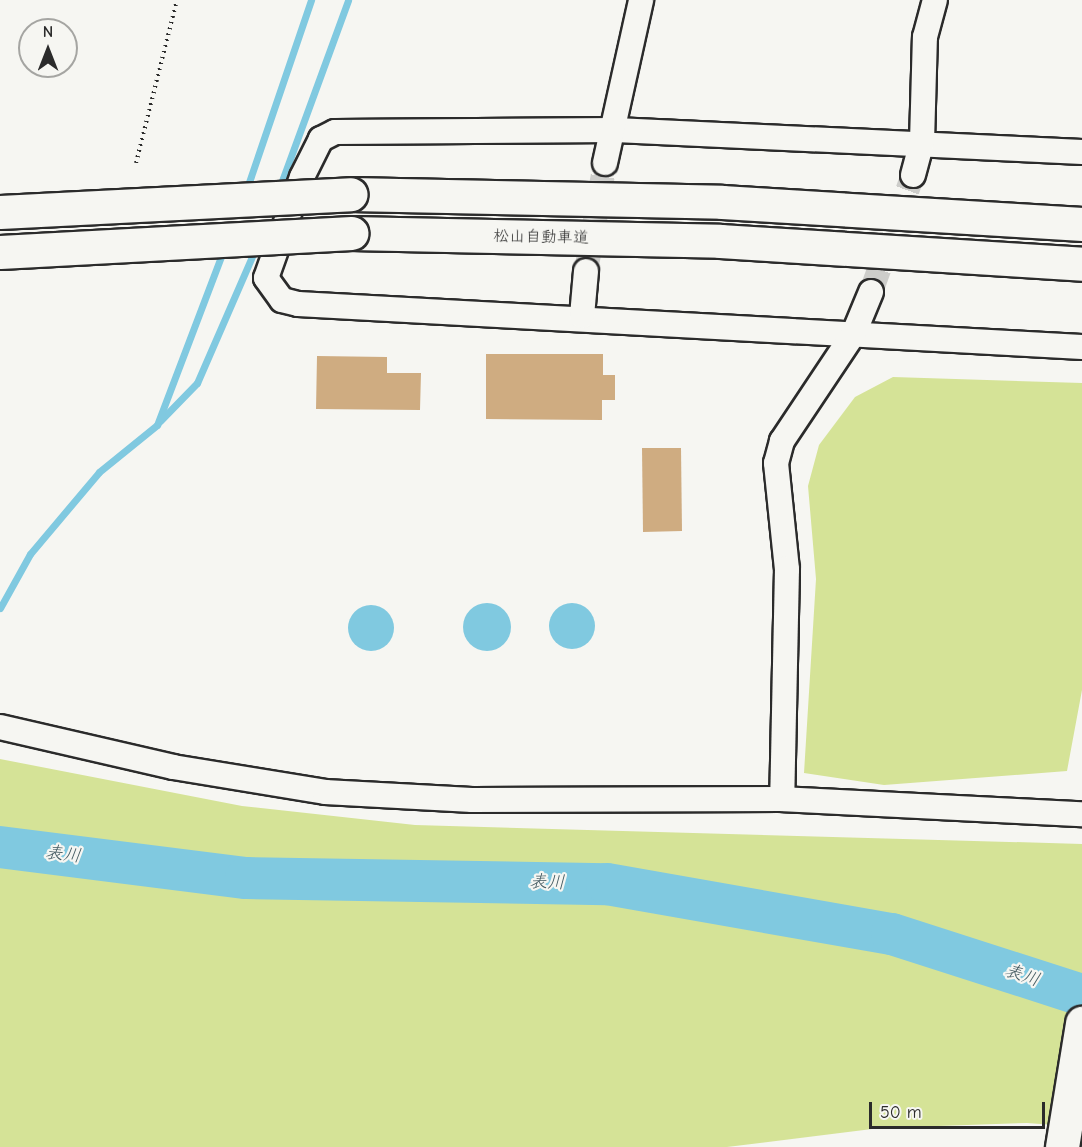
<!DOCTYPE html>
<meta charset="utf-8">
<style>
body{margin:0}
#map{position:relative;width:1082px;height:1147px;overflow:hidden;background:#f6f6f2;font-family:"Comic Neue","Klee One",sans-serif}
div>[style]{position:absolute}
.green>*{inset:0;background:#d5e397}
.water>*{inset:0;background:#80c9e0}
.round{border-radius:50%}
.stream>*{height:7px;margin:-3.5px;padding:0 3.5px;transform-origin:3.5px;border-radius:3.5px;background:#80c9e0}
.river>*{height:42px;margin:-21px;padding:0 21px;transform-origin:21px;border-radius:21px;background:#80c9e0}
.building>*{inset:0;background:#cfac81}
.street-tunnel>*{height:24px;margin-top:-12px;transform-origin:0;background:repeating-linear-gradient(90deg,#cdcdca 0 24px,transparent 0 36px)}
.path>*{height:4px;margin-top:-2px;transform-origin:0;background:repeating-linear-gradient(90deg,#2b2b2b 0 1.5px,transparent 0 6px)}
.roads{filter:drop-shadow(2px 0 #2b2b2b) drop-shadow(-2px 0 #2b2b2b) drop-shadow(0 2px #2b2b2b) drop-shadow(0 -2px #2b2b2b)}
.street>*{height:24px;margin:-12px;padding:0 12px;transform-origin:12px;border-radius:12px;background:#f6f6f2}
.primary>*{height:33px;margin:-16.5px;padding:0 16.5px;transform-origin:16.5px;border-radius:16.5px;background:#f6f6f2}
.highway>*{height:33px;margin:-16.5px;padding:0 16.5px;transform-origin:16.5px;border-radius:16.5px;background:#f6f6f2}
.bridges{filter:drop-shadow(2px 0 #2b2b2b) drop-shadow(-2px 0 #2b2b2b) drop-shadow(0 2px #2b2b2b) drop-shadow(0 -2px #2b2b2b)}
.highway-bridge>*{height:33px;margin:-16.5px;padding:0 16.5px;transform-origin:16.5px;border-radius:16.5px;background:#f6f6f2}
span{translate:-50% -50%;white-space:nowrap;text-align:center;line-height:1.15;-webkit-text-stroke:4.5px #f6f6f2;paint-order:stroke}
.street-label{font-size:16px;color:#2b2b2b}
.water-label{font-size:18px;color:#445a61;font-style:italic}
.north{position:absolute;left:18px;top:18px;width:60px;height:60px;box-sizing:border-box;background:#f6f6f2;border:2px solid #a5a5a2;border-radius:50%;rotate:0deg;font-size:16px;font-weight:700;line-height:24px;text-align:center;color:#2b2b2b}
.north::after{content:'';display:block;margin:auto;width:21px;height:27px;background:#2b2b2b;clip-path:polygon(50% 0,100% 100%,50% 72%,0 100%)}
.scale{position:absolute;left:869px;top:1102px;width:176px;height:27px;box-sizing:border-box;border:3px solid #2b2b2b;border-top:0;padding-left:8px;font-size:18px;line-height:21px;white-space:nowrap;color:#2b2b2b;-webkit-text-stroke:4px #f6f6f2;paint-order:stroke}
</style>
<div id="map">
<div class="green">
<i style="clip-path:polygon(893px 377px,1082px 383px,1082px 690px,1067px 771px,884px 785px,804px 773px,816px 579px,808px 486px,819px 445px,855px 397px)"></i>
<i style="clip-path:polygon(0 759px,242px 806px,415px 825px,1082px 844px,1082px 1127px,1027px 1123px,880px 1128px,727px 1147px,0 1147px)"></i>
</div>
<div class="water">
<i class="round" style="left:549px;top:603px;width:46px;height:46px"></i>
<i class="round" style="left:463px;top:603px;width:48px;height:48px"></i>
<i class="round" style="left:348px;top:605px;width:46px;height:46px"></i>
</div>
<div class="stream">
<i style="left:279px;top:189px;width:201px;rotate:-69.9deg"></i>
<i style="left:246px;top:191px;width:202px;rotate:-71.2deg"></i>
<i style="left:160px;top:421px;width:53px;rotate:-45.8deg"></i>
<i style="left:197px;top:383px;width:148px;rotate:-66.5deg"></i>
<i style="left:0;top:608px;width:62px;rotate:-60.9deg"></i>
<i style="left:30px;top:554px;width:107px;rotate:-49.9deg"></i>
<i style="left:99px;top:472px;width:75px;rotate:-39deg"></i>
<i style="left:157px;top:425px;width:188px;rotate:-69.2deg"></i>
</div>
<div class="river">
<i style="left:0;top:847px;width:248px;rotate:7.2deg"></i>
<i style="left:246px;top:878px;width:361px;rotate:1deg"></i>
<i style="left:607px;top:884px;width:289px;rotate:10deg"></i>
<i style="left:892px;top:934px;width:200px;rotate:17.8deg"></i>
</div>
<div class="building">
<i style="clip-path:polygon(486px 354px,603px 354px,603px 375px,615px 375px,615px 400px,602px 400px,602px 420px,486px 419px)"></i>
<i style="clip-path:polygon(317px 356px,387px 357px,387px 373px,421px 373px,420px 410px,316px 409px)"></i>
<i style="clip-path:polygon(642px 448px,681px 448px,682px 531px,643px 532px)"></i>
</div>
<div class="street-tunnel">
<i style="left:586px;top:271px;width:110px;rotate:-80deg"></i>
<i style="left:871px;top:292px;width:124px;rotate:-70.3deg"></i>
</div>
<div class="path">
<i style="left:136px;top:163px;width:168px;rotate:-75.9deg"></i>
</div>
<div class="roads">
<div class="street">
<i style="left:1082px;top:152px;width:467px;rotate:-177.3deg"></i>
<i style="left:616px;top:130px;width:281px;rotate:179.6deg"></i>
<i style="left:335px;top:132px;width:16px;rotate:153deg"></i>
<i style="left:321px;top:139px;width:42px;rotate:116.6deg"></i>
<i style="left:302px;top:177px;width:107px;rotate:109.6deg"></i>
<i style="left:266px;top:278px;width:27px;rotate:54deg"></i>
<i style="left:282px;top:300px;width:16px;rotate:14deg"></i>
<i style="left:298px;top:304px;width:785px;rotate:3.14deg"></i>
<i style="left:605px;top:163px;width:167px;rotate:-77.5deg"></i>
<i style="left:913px;top:175px;width:34px;rotate:-75deg"></i>
<i style="left:922px;top:142px;width:105px;rotate:-88.4deg"></i>
<i style="left:925px;top:37px;width:38px;rotate:-75deg"></i>
<i style="left:871px;top:292px;width:44px;rotate:112.5deg"></i>
<i style="left:854px;top:333px;width:130px;rotate:123.7deg"></i>
<i style="left:782px;top:441px;width:23px;rotate:105deg"></i>
<i style="left:776px;top:463px;width:107px;rotate:84.1deg"></i>
<i style="left:787px;top:569px;width:230px;rotate:91.2deg"></i>
<i style="left:782px;top:799px;width:300px;rotate:2.9deg"></i>
<i style="left:582px;top:316px;width:45px;rotate:-84.9deg"></i>
<i style="left:0;top:727px;width:178px;rotate:13deg"></i>
<i style="left:173px;top:767px;width:154px;rotate:9.3deg"></i>
<i style="left:325px;top:792px;width:147px;rotate:3.1deg"></i>
<i style="left:472px;top:800px;width:310px;rotate:-0.2deg"></i>
</div>
<div class="primary">
<i style="left:1062px;top:1147px;width:126px;rotate:-80.8deg"></i>
</div>
<div class="highway">
<i style="left:351px;top:194px;width:371px;rotate:1.2deg"></i>
<i style="left:722px;top:202px;width:361px;rotate:3.5deg"></i>
<i style="left:351px;top:233px;width:369px;rotate:1.2deg"></i>
<i style="left:720px;top:241px;width:363px;rotate:3.6deg"></i>
</div>
</div>
<div class="bridges">
<div class="highway-bridge">
<i style="left:0;top:212px;width:351px;rotate:-2.9deg"></i>
<i style="left:0;top:252px;width:352px;rotate:-3.1deg"></i>
</div>
</div>
<div class="street-label">
<span style="left:541px;top:237px;rotate:1deg">松山自動車道</span>
</div>
<div class="water-label">
<span style="left:63px;top:855px;rotate:7deg">表川</span>
<span style="left:547px;top:883px;rotate:1deg">表川</span>
<span style="left:1022px;top:976px;rotate:18deg">表川</span>
</div>
<div class="north">N</div>
<div class="scale">50 m</div>
</div>
